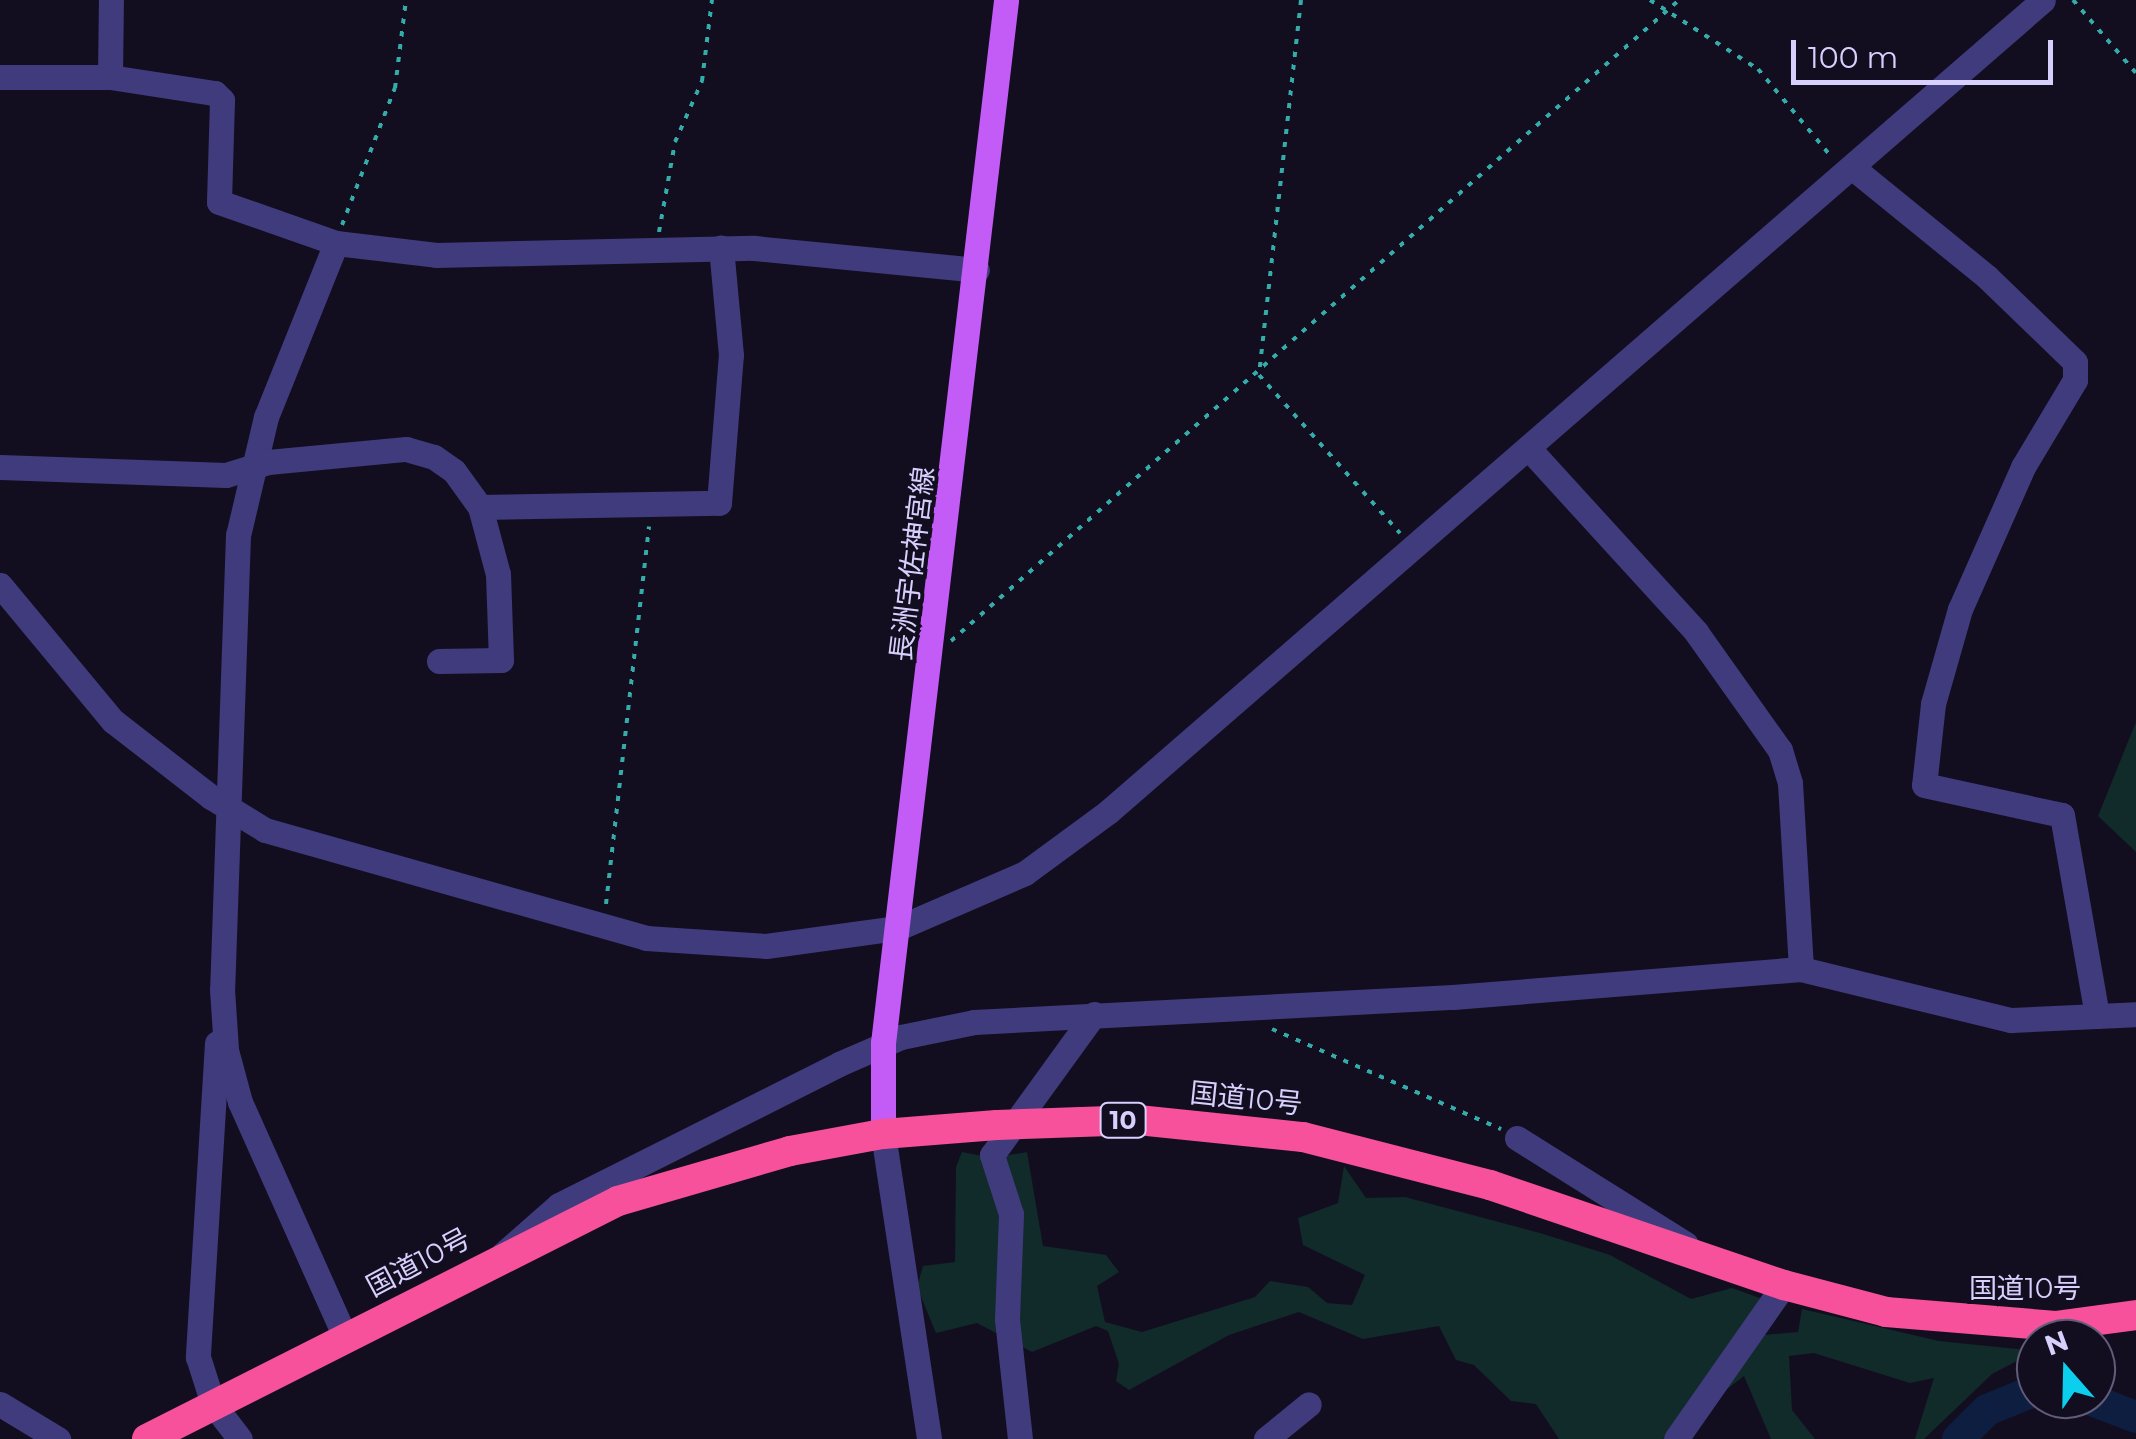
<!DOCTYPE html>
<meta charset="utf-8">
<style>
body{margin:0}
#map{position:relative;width:2136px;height:1439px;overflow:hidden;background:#120e20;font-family:Montserrat,"Noto Sans JP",sans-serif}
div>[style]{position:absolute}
.green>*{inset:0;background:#112a2a}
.river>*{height:32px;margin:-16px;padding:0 16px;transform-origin:16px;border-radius:16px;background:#0e1e40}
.path>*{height:4px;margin-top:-2px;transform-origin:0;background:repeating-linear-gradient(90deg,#34acaa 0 5px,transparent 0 13px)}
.minor>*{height:25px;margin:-12.5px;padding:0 12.5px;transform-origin:12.5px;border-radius:12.5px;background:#403b7d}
.major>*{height:25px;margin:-12.5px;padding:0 12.5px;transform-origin:12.5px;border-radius:12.5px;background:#c35cf7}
.highway>*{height:30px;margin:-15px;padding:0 15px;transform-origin:15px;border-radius:15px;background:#f6519a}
span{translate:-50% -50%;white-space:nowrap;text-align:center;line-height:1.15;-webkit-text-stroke:8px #120e20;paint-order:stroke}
.shield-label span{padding:2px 8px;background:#120e20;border:2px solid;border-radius:8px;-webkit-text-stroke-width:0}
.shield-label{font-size:25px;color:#d7d0fd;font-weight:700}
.street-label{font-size:28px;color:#d7d0fd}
.north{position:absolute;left:2016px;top:1319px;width:100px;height:100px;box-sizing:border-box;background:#120e20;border:2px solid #615c78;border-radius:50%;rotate:340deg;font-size:28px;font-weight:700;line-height:40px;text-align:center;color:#d7d0fd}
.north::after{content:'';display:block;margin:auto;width:35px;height:45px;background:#0cceed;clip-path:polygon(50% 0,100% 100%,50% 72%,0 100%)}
.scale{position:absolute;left:1791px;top:40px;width:262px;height:45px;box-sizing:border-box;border:5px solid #d7d0fd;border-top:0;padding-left:12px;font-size:30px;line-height:35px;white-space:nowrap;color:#d7d0fd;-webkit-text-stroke:8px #120e20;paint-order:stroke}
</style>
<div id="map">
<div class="green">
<i style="clip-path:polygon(2136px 722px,2136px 852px,2098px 816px)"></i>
<i style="clip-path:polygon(962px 1152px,993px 1158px,1027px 1152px,1043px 1246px,1106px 1255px,1119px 1272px,1097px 1286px,1105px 1322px,1142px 1332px,1255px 1297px,1270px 1281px,1308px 1287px,1327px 1303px,1352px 1305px,1365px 1275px,1303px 1245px,1298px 1218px,1338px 1203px,1344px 1166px,1366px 1198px,1405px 1197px,1540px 1233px,1610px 1255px,1691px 1299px,1732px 1288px,1771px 1302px,1763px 1335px,1798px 1332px,1802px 1309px,1939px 1341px,2036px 1351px,1992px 1374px,1924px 1439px,1915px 1439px,1934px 1378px,1910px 1383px,1814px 1353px,1789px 1356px,1792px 1410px,1815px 1439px,1771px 1439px,1744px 1376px,1663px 1439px,1559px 1439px,1536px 1404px,1511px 1401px,1474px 1365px,1456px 1360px,1439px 1326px,1363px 1339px,1299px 1312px,1229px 1335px,1129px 1390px,1116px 1381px,1119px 1364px,1108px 1331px,1096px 1326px,1032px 1352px,977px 1323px,936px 1333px,917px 1287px,923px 1266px,955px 1262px,956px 1167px)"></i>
</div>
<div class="river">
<i style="left:2089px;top:1399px;width:50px;rotate:21deg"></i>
<i style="left:1958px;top:1439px;width:41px;rotate:-45deg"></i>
<i style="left:1987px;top:1410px;width:53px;rotate:-22.2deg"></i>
</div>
<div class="path">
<i style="left:1301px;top:0;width:377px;rotate:96.4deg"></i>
<i style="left:1259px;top:375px;width:212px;rotate:48.3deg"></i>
<i style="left:1650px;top:0;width:128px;rotate:32.6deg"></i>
<i style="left:1758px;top:69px;width:112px;rotate:50.1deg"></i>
<i style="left:2073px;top:0;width:96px;rotate:49.2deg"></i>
<i style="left:342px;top:225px;width:147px;rotate:-68.9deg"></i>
<i style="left:395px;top:88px;width:89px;rotate:-82.9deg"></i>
<i style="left:659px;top:232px;width:91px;rotate:-79.9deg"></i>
<i style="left:675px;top:142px;width:67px;rotate:-66.1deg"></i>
<i style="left:702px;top:81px;width:82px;rotate:-83deg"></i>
<i style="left:951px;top:641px;width:970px;rotate:-41.36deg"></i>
<i style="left:606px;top:904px;width:380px;rotate:-83.5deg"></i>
<i style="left:1272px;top:1029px;width:250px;rotate:23.6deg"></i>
</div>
<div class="minor">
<i style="left:0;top:77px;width:110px"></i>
<i style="left:110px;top:77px;width:106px;rotate:8.7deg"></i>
<i style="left:215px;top:93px;width:10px;rotate:45deg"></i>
<i style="left:222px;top:100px;width:102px;rotate:91.7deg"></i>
<i style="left:219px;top:202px;width:124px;rotate:19.3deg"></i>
<i style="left:336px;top:243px;width:101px;rotate:6.8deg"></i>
<i style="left:436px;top:255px;width:318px;rotate:-1.3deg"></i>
<i style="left:754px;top:248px;width:224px;rotate:5.6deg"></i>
<i style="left:110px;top:77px;width:77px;rotate:-89.3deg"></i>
<i style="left:1853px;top:168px;width:173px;rotate:39.1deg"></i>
<i style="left:1987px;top:277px;width:122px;rotate:44deg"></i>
<i style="left:2075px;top:362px;width:18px;rotate:90deg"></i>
<i style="left:2075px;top:380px;width:101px;rotate:120.9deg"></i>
<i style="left:2023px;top:467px;width:155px;rotate:113.9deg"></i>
<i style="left:1960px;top:609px;width:99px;rotate:105.9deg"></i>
<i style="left:1933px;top:704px;width:81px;rotate:96.3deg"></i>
<i style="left:1924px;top:785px;width:141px;rotate:12.3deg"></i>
<i style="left:2062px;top:815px;width:204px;rotate:80.1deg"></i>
<i style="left:336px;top:243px;width:188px;rotate:111.9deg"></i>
<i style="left:266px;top:417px;width:121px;rotate:103.3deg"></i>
<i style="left:238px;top:535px;width:454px;rotate:92deg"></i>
<i style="left:222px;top:989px;width:61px;rotate:86.2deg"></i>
<i style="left:226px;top:1050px;width:54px;rotate:74.9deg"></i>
<i style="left:240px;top:1102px;width:257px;rotate:65.9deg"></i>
<i style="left:1531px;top:451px;width:245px;rotate:47.6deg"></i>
<i style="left:1696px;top:632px;width:145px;rotate:54.6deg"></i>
<i style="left:1780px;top:750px;width:34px;rotate:73deg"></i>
<i style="left:1790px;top:783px;width:186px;rotate:86.6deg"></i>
<i style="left:0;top:467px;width:226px;rotate:2deg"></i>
<i style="left:226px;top:475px;width:44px;rotate:-17.2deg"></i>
<i style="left:268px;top:462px;width:139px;rotate:-5.4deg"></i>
<i style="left:406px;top:449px;width:29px;rotate:16deg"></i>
<i style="left:434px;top:457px;width:24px;rotate:35deg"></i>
<i style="left:454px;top:471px;width:44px;rotate:54.2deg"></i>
<i style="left:480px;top:507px;width:69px;rotate:75deg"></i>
<i style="left:498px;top:574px;width:86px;rotate:88deg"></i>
<i style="left:501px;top:660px;width:62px;rotate:179.1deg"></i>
<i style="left:480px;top:507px;width:239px;rotate:-1deg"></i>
<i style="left:719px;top:503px;width:148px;rotate:-85.4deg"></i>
<i style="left:731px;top:355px;width:108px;rotate:-95.3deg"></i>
<i style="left:0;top:585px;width:177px;rotate:50.3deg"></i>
<i style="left:113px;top:721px;width:124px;rotate:37.8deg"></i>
<i style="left:211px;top:797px;width:63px;rotate:31.4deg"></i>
<i style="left:265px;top:830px;width:396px;rotate:15.8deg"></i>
<i style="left:646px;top:938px;width:120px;rotate:3.8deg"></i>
<i style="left:766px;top:946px;width:133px;rotate:-7.8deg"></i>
<i style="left:898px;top:928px;width:138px;rotate:-23.4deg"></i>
<i style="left:1025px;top:873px;width:103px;rotate:-36.3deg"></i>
<i style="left:1108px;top:812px;width:1238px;rotate:-40.97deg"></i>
<i style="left:217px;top:1043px;width:315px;rotate:93.5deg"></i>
<i style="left:198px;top:1357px;width:49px;rotate:72.3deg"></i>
<i style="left:213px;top:1404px;width:44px;rotate:52.4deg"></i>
<i style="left:883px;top:1134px;width:308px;rotate:81.4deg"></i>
<i style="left:1517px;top:1138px;width:199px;rotate:32.1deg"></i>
<i style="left:503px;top:1254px;width:74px;rotate:-41.2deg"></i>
<i style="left:559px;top:1205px;width:313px;rotate:-26.7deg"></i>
<i style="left:839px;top:1064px;width:68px;rotate:-23.5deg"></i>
<i style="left:901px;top:1037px;width:75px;rotate:-11.6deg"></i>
<i style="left:974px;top:1022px;width:480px;rotate:-3deg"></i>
<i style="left:1453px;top:997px;width:349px;rotate:-4.6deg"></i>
<i style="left:1801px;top:969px;width:216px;rotate:13.7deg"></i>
<i style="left:2011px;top:1020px;width:125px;rotate:-2.7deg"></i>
<i style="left:0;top:1404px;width:68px;rotate:31.1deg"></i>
<i style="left:1020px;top:1439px;width:121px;rotate:-96.2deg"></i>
<i style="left:1007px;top:1319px;width:105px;rotate:-87.8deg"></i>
<i style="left:1011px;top:1214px;width:62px;rotate:-107.9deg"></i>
<i style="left:992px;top:1155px;width:174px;rotate:-54.1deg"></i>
<i style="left:1266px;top:1439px;width:55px;rotate:-39.1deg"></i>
<i style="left:1676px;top:1439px;width:188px;rotate:-55deg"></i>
</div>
<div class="major">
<i style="left:883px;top:1134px;width:91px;rotate:-90deg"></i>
<i style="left:883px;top:1043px;width:1050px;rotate:-83.27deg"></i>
</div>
<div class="highway">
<i style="left:147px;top:1439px;width:528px;rotate:-26.81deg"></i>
<i style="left:618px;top:1201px;width:179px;rotate:-16.2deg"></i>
<i style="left:790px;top:1151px;width:95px;rotate:-10.4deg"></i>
<i style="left:883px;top:1134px;width:114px;rotate:-4.5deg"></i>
<i style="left:997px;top:1125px;width:141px;rotate:-2deg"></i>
<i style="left:1138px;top:1120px;width:166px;rotate:5.9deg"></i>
<i style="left:1303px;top:1137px;width:193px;rotate:14.4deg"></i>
<i style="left:1490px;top:1185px;width:311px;rotate:18.8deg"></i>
<i style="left:1784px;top:1285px;width:106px;rotate:14.8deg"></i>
<i style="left:1886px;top:1312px;width:170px;rotate:4.7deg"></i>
<i style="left:2055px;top:1326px;width:82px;rotate:-7.7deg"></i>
</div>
<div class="shield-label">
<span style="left:1123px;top:1120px">10</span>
</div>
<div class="street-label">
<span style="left:912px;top:564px;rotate:-83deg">長洲宇佐神宮線</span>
<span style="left:1246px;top:1098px;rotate:6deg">国道10号</span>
<span style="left:418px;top:1262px;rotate:-28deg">国道10号</span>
<span style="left:2025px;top:1288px">国道10号</span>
</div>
<div class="north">N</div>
<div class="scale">100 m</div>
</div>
